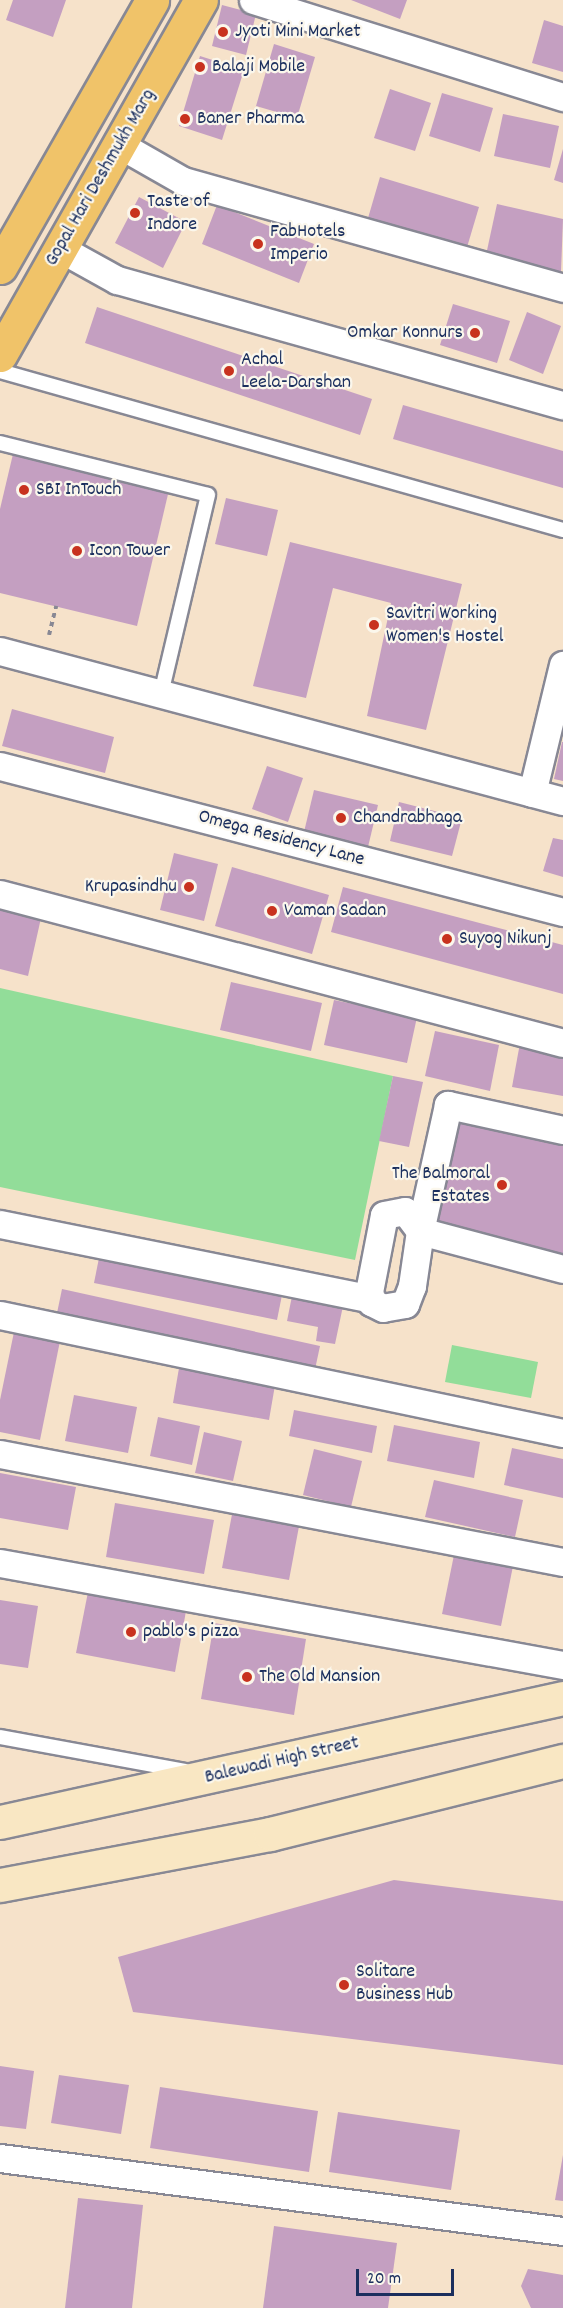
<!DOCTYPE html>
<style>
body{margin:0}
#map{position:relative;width:563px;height:2308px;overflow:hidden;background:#f6e2ca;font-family:Dekko,sans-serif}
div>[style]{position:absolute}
.green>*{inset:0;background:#92dd99}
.building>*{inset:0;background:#c49fc1}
.path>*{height:4px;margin-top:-2px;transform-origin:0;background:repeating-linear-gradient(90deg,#888894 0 4.5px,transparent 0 9px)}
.roads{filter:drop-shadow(2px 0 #888894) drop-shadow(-2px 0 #888894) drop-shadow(0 2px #888894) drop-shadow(0 -2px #888894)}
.lane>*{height:14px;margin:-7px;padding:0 7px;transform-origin:7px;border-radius:7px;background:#fff}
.street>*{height:27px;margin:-13.5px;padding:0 13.5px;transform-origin:13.5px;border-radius:13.5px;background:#fff}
.secondary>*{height:33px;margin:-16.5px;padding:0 16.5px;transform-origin:16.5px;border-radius:16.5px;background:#f9e7c3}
.primary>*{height:33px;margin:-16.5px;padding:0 16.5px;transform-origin:16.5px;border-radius:16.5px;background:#f0c369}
.dots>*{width:16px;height:16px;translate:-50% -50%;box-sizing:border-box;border:3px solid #fbf7ec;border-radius:50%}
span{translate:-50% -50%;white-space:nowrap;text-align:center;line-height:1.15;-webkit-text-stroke:4.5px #fbf7ec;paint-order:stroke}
.poi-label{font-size:20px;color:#1b2f5e}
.left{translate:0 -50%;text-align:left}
.right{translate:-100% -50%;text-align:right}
.street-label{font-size:20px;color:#1b2f5e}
.scale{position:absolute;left:356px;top:2269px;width:98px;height:27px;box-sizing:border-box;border:3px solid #1b2f5e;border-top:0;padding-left:8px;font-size:18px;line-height:21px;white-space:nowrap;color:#1b2f5e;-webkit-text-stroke:4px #fbf7ec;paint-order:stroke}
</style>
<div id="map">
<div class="green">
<i style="clip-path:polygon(0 988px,393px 1076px,355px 1260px,0 1187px)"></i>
<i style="clip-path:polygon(452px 1345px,538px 1362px,531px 1398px,445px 1382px)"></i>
</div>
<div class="building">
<i style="clip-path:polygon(13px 0,66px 0,53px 37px,6px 20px)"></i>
<i style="clip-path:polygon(351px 0,407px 0,400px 19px)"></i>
<i style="clip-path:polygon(222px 5px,256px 14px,246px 55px,212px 46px)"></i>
<i style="clip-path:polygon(544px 20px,563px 26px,563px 72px,532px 63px)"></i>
<i style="clip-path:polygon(274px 44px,315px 57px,297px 118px,256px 106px)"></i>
<i style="clip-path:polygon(200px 56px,244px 70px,222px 140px,179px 126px)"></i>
<i style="clip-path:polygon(390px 89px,431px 103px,415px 151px,374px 138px)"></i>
<i style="clip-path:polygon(442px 93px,493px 108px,480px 152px,429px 136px)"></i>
<i style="clip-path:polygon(503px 114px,559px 126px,550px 168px,494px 156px)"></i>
<i style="clip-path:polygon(563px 149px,563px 183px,554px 180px)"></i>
<i style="clip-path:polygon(380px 177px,479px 207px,465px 254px,366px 225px)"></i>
<i style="clip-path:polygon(139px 197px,186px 222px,163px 268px,115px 243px)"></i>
<i style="clip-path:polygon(497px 204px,563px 219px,561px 272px,486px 255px)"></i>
<i style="clip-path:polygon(217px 205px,314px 244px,299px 283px,202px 244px)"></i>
<i style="clip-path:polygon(453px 304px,510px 321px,497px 363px,440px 345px)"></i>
<i style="clip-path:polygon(97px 307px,372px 399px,360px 435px,85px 343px)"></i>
<i style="clip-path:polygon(527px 312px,561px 326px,543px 374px,509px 360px)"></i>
<i style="clip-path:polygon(403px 405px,563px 451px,563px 488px,393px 439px)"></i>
<i style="clip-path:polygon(13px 454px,169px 490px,137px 626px,0 593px,0 509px)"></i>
<i style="clip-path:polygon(226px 498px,278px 510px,267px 556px,215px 544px)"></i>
<i style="clip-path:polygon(290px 542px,462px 584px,426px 730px,367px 716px,391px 603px,333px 588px,306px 698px,253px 686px)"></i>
<i style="clip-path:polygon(12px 709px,114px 737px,105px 773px,2px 746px)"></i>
<i style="clip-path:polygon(562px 742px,563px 742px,563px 781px,554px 779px)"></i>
<i style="clip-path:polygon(267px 766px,303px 778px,288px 822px,252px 809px)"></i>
<i style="clip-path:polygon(314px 790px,378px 805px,368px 847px,304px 832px)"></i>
<i style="clip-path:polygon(399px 802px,462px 818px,452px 856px,390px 841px)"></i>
<i style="clip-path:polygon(553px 838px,563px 840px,563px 877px,543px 871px)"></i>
<i style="clip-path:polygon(174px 853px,218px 864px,204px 921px,160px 910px)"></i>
<i style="clip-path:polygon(232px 867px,329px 895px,312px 954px,215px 926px)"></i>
<i style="clip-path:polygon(343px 887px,563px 945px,563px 994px,331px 932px)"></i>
<i style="clip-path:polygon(0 908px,41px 918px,28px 976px,0 969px)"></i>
<i style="clip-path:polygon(231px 982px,322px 1003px,311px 1051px,220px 1030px)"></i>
<i style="clip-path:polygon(334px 1000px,417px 1017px,407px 1063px,324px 1045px)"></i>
<i style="clip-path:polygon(435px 1031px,499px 1045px,490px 1091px,425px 1076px)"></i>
<i style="clip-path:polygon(520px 1043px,563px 1051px,563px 1096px,512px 1087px)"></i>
<i style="clip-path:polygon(393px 1076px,423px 1082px,409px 1147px,379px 1141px)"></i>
<i style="clip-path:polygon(457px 1114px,563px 1139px,563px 1261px,430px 1231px)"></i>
<i style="clip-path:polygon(99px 1258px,282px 1295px,277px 1320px,94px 1283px)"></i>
<i style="clip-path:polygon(62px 1289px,320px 1346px,314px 1374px,56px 1318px)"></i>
<i style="clip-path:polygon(292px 1296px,343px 1306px,335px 1344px,316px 1341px,318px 1327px,287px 1321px)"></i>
<i style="clip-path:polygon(14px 1332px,60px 1341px,40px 1440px,0 1432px,0 1400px)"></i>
<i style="clip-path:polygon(179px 1368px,275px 1385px,269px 1420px,173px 1403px)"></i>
<i style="clip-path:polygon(74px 1395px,137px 1407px,128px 1453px,65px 1441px)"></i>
<i style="clip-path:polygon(294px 1410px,377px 1426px,372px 1453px,289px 1436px)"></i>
<i style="clip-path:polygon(158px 1417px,200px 1426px,192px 1465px,150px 1456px)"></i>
<i style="clip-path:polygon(394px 1425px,480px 1442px,474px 1478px,387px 1461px)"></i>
<i style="clip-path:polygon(204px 1432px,242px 1441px,233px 1481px,195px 1473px)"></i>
<i style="clip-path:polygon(512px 1448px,563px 1459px,563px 1498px,504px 1485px)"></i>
<i style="clip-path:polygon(314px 1449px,362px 1461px,351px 1507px,303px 1495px)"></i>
<i style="clip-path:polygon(0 1473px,76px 1487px,68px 1530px,0 1518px)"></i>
<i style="clip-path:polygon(434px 1480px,523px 1500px,515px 1537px,425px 1517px)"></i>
<i style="clip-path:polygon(115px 1503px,214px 1520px,204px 1574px,106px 1557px)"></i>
<i style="clip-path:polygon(233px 1509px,300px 1521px,289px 1580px,222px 1568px)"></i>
<i style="clip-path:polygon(454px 1555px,513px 1566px,501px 1626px,442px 1614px)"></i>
<i style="clip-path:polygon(88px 1592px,186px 1611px,175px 1672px,76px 1653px)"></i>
<i style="clip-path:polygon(0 1600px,38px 1606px,28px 1668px,0 1664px)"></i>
<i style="clip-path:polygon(214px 1623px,306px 1639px,294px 1715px,201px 1699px)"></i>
<i style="clip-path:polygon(394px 1880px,563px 1901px,563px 2065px,133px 2012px,118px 1957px)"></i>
<i style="clip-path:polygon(0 2066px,34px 2071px,26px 2129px,0 2126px)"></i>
<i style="clip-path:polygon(59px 2075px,129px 2085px,121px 2134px,51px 2123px)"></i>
<i style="clip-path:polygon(160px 2087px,318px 2111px,309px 2172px,150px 2148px)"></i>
<i style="clip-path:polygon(338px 2112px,460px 2130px,451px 2190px,329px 2172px)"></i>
<i style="clip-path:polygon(563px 2155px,563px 2201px,555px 2200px)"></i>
<i style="clip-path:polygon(78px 2198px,143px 2205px,132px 2308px,65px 2308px)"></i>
<i style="clip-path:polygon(274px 2226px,397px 2243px,388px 2308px,263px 2308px)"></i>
<i style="clip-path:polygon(528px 2269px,563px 2275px,563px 2308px,531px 2308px,521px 2286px)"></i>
</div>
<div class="path">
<i style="left:49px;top:635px;width:30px;rotate:-76deg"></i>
</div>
<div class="roads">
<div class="lane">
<i style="left:0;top:371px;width:585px;rotate:15.77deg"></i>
<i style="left:0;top:443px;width:214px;rotate:14deg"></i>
<i style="left:208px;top:495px;width:204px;rotate:103.3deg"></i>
<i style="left:0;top:1737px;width:188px;rotate:10.4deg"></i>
</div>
<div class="street">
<i style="left:253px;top:0;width:325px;rotate:17.4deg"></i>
<i style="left:120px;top:145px;width:73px;rotate:29.7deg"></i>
<i style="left:183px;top:181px;width:395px;rotate:15.7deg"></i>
<i style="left:61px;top:249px;width:64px;rotate:29deg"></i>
<i style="left:117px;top:280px;width:463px;rotate:15.7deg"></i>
<i style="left:0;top:651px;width:583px;rotate:14.92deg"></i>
<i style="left:0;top:766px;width:582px;rotate:14.54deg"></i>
<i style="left:532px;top:793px;width:132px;rotate:-76.4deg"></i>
<i style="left:0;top:894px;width:582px;rotate:14.82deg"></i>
<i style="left:563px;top:1130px;width:118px;rotate:-167.7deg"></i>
<i style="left:448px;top:1105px;width:129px;rotate:102.5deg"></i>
<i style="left:420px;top:1231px;width:148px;rotate:14.9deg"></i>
<i style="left:405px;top:1211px;width:25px;rotate:53deg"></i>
<i style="left:420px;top:1231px;width:56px;rotate:98.3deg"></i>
<i style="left:412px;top:1286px;width:19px;rotate:111deg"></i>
<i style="left:405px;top:1304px;width:22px;rotate:170deg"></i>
<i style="left:383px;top:1308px;width:13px;rotate:-153deg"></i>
<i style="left:371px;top:1302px;width:10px;rotate:-101deg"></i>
<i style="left:369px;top:1292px;width:78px;rotate:-79deg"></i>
<i style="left:384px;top:1215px;width:21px;rotate:-11deg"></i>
<i style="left:0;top:1224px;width:379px;rotate:11.4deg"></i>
<i style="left:0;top:1315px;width:575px;rotate:11.84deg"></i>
<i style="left:0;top:1454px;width:573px;rotate:10.86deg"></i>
<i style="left:0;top:1563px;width:572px;rotate:10.27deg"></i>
<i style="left:0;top:2158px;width:568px;rotate:7.39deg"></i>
</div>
<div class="secondary">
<i style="left:0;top:1822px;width:576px;rotate:-12.42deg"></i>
<i style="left:0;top:1885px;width:275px;rotate:-10.7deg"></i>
<i style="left:270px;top:1834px;width:302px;rotate:-14deg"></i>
</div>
<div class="primary">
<i style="left:0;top:267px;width:307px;rotate:-60.3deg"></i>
<i style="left:0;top:355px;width:408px;rotate:-60.5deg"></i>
</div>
</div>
<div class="dots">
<i style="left:223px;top:32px;background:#c8321e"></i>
<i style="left:200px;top:67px;background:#c8321e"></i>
<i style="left:185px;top:119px;background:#c8321e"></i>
<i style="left:135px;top:213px;background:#c8321e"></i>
<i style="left:258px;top:244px;background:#c8321e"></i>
<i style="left:475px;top:333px;background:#c8321e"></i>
<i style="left:229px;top:371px;background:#c8321e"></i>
<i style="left:24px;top:490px;background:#c8321e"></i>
<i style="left:77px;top:551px;background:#c8321e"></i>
<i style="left:374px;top:625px;background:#c8321e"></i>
<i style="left:341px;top:818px;background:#c8321e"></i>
<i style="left:189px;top:887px;background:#c8321e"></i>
<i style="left:272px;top:911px;background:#c8321e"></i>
<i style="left:447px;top:939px;background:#c8321e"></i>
<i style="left:502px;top:1185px;background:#c8321e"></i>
<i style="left:131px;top:1632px;background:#c8321e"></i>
<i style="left:247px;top:1677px;background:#c8321e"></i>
<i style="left:344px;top:1985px;background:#c8321e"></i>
</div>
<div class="poi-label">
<span class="left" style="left:235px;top:32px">Jyoti Mini Market</span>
<span class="left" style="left:212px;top:67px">Balaji Mobile</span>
<span class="left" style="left:197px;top:119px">Baner Pharma</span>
<span class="left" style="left:147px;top:214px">Taste of<br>Indore</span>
<span class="left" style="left:270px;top:244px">FabHotels<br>Imperio</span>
<span class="right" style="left:463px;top:333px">Omkar Konnurs</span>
<span class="left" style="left:241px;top:372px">Achal<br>Leela-Darshan</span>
<span class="left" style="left:36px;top:490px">SBI InTouch</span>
<span class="left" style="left:89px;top:551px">Icon Tower</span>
<span class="left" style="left:386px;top:626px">Savitri Working<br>Women's Hostel</span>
<span class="left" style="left:353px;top:818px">Chandrabhaga</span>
<span class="right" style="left:177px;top:887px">Krupasindhu</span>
<span class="left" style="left:284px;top:911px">Vaman Sadan</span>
<span class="left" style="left:459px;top:939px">Suyog Nikunj</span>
<span class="right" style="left:490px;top:1186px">The Balmoral<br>Estates</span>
<span class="left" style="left:143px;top:1632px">pablo's pizza</span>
<span class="left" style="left:259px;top:1677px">The Old Mansion</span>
<span class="left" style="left:356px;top:1984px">Solitare<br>Business Hub</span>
</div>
<div class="street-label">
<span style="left:101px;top:178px;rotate:-60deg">Gopal Hari Deshmukh Marg</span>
<span style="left:281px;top:839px;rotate:15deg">Omega Residency Lane</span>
<span style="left:282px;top:1761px;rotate:-13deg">Balewadi High Street</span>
</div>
<div class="scale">20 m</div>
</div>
